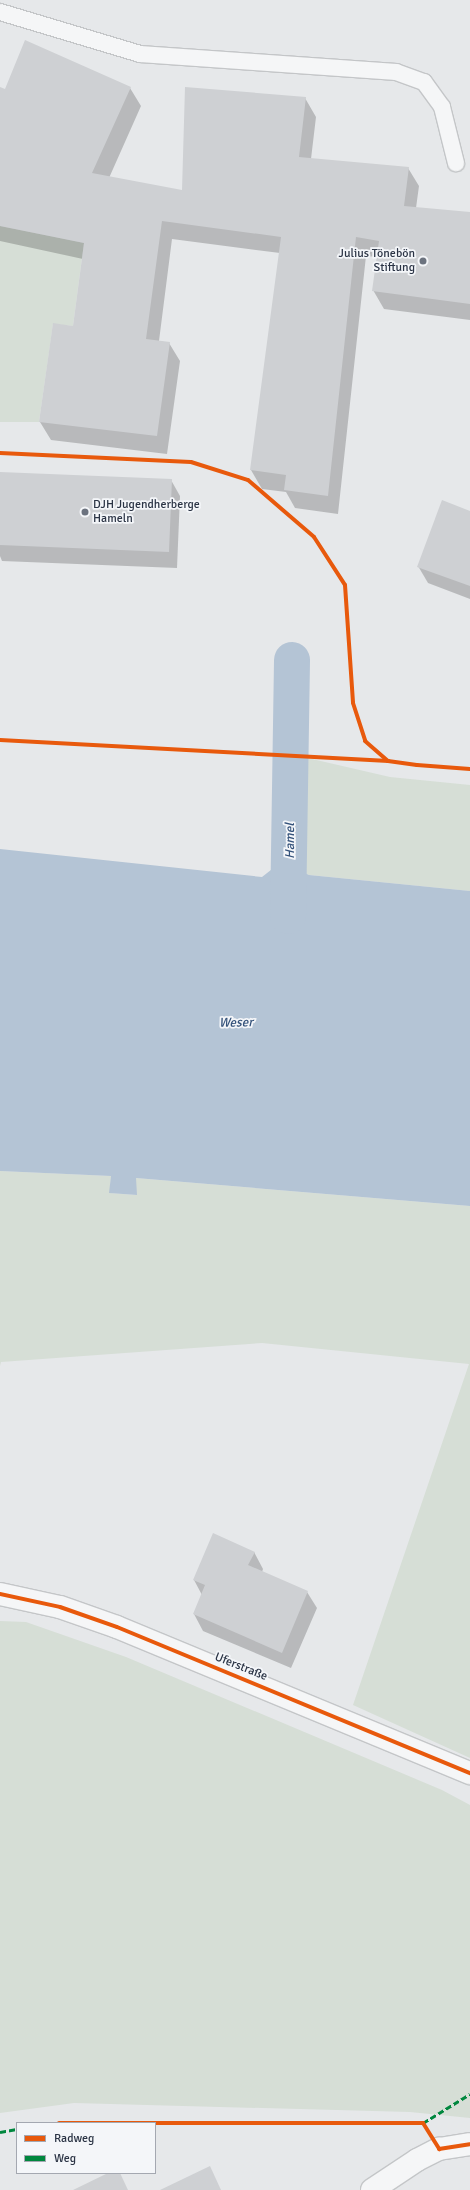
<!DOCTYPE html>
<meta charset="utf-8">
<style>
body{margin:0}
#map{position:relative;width:470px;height:2190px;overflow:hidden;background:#e6e8ea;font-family:Signika,sans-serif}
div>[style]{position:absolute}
.green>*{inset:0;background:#d6ded6}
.water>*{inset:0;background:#b4c4d5}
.shadow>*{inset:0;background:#0003}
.canal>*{height:36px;margin:-18px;padding:0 18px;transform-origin:18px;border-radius:18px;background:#b4c4d5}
.building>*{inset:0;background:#ced0d3}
.roads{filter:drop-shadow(1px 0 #c4c6c8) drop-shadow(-1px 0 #c4c6c8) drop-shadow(0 1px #c4c6c8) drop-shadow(0 -1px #c4c6c8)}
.service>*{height:16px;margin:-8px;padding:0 8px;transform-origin:8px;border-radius:8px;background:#f5f6f7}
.minor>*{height:22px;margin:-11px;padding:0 11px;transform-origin:11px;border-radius:11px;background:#f5f6f7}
.quiet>*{height:3px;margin-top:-1.5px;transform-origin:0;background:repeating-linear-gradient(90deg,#00873e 0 6px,transparent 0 9px)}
.cycleway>*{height:4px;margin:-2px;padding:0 2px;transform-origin:2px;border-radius:2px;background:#e8590c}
.dots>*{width:11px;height:11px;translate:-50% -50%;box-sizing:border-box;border:2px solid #f4f6f9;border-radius:50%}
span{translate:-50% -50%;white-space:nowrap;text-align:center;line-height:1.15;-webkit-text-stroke:3.5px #f4f6f9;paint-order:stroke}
.poi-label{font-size:12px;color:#2b3445}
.right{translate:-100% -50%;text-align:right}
.left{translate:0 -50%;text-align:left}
.street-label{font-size:12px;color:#2b3445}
.water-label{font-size:13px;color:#34527a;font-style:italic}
.legend{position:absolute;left:16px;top:2122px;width:140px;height:52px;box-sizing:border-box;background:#f4f6f9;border:1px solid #a4a8b1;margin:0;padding:5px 7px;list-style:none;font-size:12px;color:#2b3445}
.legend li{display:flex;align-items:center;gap:8px;height:20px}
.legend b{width:20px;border:1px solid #a4a8b1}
</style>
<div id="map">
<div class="green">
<i style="clip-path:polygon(0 226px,84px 243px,73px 326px,53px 324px,39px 422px,0 422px)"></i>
<i style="clip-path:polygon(299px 756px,390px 777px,470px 785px,470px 891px,309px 875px,298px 870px)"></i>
<i style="clip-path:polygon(0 1171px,111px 1176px,110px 1193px,136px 1195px,136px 1178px,470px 1206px,470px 1758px,353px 1705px,469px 1364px,262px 1343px,1px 1362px,0 1366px)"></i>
<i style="clip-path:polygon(0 1621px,26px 1622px,126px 1657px,442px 1790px,470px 1805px,470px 2118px,410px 2112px,74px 2103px,0 2113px)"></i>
</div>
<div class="water">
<i style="clip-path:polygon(0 849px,262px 877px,276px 866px,290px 866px,309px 875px,470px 891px,470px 1206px,136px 1178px,137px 1195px,109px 1193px,111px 1176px,0 1171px)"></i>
</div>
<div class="shadow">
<i style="clip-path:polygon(0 88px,6px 91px,130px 88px,141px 106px,109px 178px,183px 191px,305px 98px,316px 117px,311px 159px,408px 168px,419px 186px,416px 208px,470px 213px,470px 320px,384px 309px,373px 290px,378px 257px,366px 256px,338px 514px,295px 508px,286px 492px,262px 489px,251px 470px,280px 253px,172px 239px,159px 341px,169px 343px,180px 361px,167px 454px,51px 440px,40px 422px,74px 327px,83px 259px,0 241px)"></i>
<i style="clip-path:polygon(0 473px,171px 480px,180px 496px,177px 568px,2px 561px,0 556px)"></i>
<i style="clip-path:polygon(470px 512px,470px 599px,428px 583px,418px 566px)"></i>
<i style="clip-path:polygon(254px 1552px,263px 1569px,262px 1572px,307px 1592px,317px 1608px,291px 1668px,203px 1631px,194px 1614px,202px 1595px,194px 1580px)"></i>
</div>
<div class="canal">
<i style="left:288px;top:916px;width:256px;rotate:-89.1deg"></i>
</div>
<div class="building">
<i style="clip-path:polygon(25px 40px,131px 87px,92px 173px,182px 190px,185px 87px,306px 97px,299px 157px,409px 167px,404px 206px,470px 212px,470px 304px,372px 291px,379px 241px,356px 237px,328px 496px,284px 490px,286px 475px,250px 470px,281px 237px,162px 221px,146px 339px,170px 342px,157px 436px,39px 422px,53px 323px,73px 326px,84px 243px,0 226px,0 87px,5px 89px)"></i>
<i style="clip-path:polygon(0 472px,172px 479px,169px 552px,0 545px)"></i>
<i style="clip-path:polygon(442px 500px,470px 511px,470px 586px,417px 567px)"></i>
<i style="clip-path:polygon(213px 1533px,255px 1552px,248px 1565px,308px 1591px,282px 1653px,193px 1614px,205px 1585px,193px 1580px)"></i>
<i style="clip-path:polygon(210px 2166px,221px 2190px,160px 2190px)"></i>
<i style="clip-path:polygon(108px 2173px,120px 2173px,128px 2190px,73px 2190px)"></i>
</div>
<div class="roads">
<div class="service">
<i style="left:0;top:12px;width:146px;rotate:16.7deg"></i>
<i style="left:140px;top:54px;width:257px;rotate:4deg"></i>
<i style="left:396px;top:72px;width:30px;rotate:20deg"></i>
<i style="left:424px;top:82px;width:31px;rotate:54deg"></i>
<i style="left:442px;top:107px;width:58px;rotate:76deg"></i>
</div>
<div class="minor">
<i style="left:0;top:1594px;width:61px;rotate:12.2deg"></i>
<i style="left:60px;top:1607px;width:60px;rotate:19.3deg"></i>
<i style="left:117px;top:1627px;width:382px;rotate:22.5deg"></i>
<i style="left:372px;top:2190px;width:54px;rotate:-33.7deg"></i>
<i style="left:417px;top:2160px;width:25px;rotate:-27deg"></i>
<i style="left:439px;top:2149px;width:31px;rotate:-9deg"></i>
</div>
</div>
<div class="quiet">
<i style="left:423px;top:2123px;width:55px;rotate:-31.7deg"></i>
<i style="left:0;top:2132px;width:17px;rotate:-10deg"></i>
</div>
<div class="cycleway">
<i style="left:0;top:453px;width:191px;rotate:2.7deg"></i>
<i style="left:191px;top:462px;width:60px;rotate:17.5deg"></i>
<i style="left:248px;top:480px;width:87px;rotate:40.8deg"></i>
<i style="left:314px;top:537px;width:57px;rotate:57.1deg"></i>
<i style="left:345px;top:585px;width:118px;rotate:86.1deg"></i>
<i style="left:353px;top:703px;width:40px;rotate:72deg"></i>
<i style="left:365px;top:741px;width:30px;rotate:41deg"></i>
<i style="left:388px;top:761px;width:29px;rotate:8deg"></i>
<i style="left:417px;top:765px;width:53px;rotate:4.3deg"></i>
<i style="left:0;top:740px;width:389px;rotate:3.1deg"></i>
<i style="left:0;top:1594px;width:61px;rotate:12.2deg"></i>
<i style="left:60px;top:1607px;width:60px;rotate:19.3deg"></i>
<i style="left:117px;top:1627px;width:382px;rotate:22.5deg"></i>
<i style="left:59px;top:2123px;width:364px"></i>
<i style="left:423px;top:2123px;width:31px;rotate:58deg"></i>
<i style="left:439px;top:2149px;width:31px;rotate:-9deg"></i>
</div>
<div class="dots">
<i style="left:423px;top:261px;background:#6c737f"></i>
<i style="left:85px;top:512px;background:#6c737f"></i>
</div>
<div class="poi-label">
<span class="right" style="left:415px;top:261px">Julius Tönebön<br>Stiftung</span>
<span class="left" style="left:93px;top:512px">DJH Jugendherberge<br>Hameln</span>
</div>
<div class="street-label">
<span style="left:241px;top:1667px;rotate:22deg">Uferstraße</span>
</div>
<div class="water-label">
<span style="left:290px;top:841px;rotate:-90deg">Hamel</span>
<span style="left:236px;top:1023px;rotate:-1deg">Weser</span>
</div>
<ul class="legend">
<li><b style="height:5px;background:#e8590c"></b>Radweg</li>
<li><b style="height:5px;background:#00873e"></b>Weg</li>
</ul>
</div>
